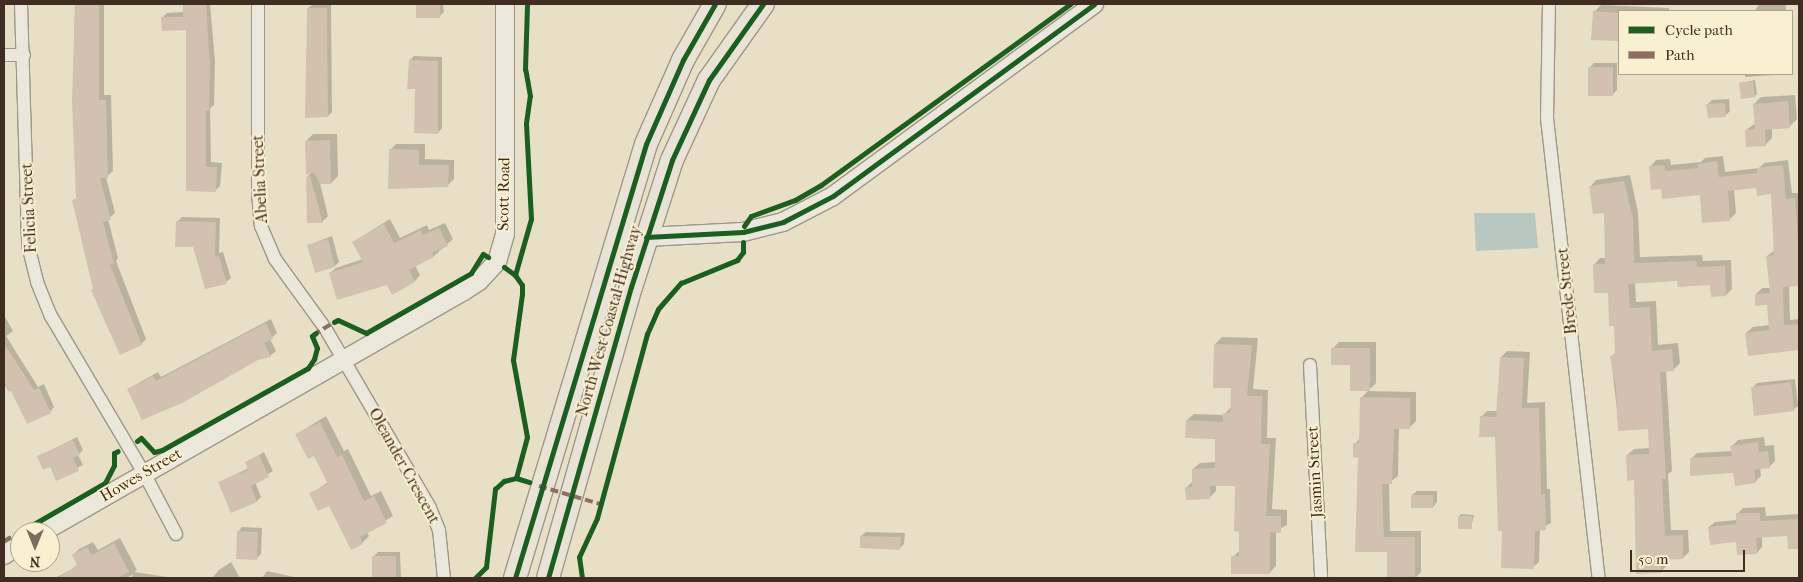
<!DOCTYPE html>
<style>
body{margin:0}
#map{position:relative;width:1803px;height:582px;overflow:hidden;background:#e8e0c6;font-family:"IM FELL French Canon",serif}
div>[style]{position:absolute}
.water>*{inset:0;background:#b8c7bf}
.shadow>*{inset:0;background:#0003}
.building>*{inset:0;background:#d1c1ae}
.roads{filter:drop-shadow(1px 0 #9e9787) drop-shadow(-1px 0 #9e9787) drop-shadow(0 1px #9e9787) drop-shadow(0 -1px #9e9787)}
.street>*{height:12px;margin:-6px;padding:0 6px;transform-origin:6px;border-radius:6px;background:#ebe7da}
.secondary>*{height:18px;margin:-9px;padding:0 9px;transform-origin:9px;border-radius:9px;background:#ebe7da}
.highway>*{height:22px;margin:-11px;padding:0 11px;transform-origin:11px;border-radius:11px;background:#e8e3d4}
.quiet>*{height:4px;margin-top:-2px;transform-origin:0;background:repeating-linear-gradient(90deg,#8d6e63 0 8px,transparent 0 12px)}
.cycleway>*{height:5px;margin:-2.5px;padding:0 2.5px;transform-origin:2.5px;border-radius:2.5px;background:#1b5e20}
span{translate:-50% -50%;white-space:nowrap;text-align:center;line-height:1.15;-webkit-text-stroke:4px #f9efd1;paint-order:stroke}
.street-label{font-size:16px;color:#402d22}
.frame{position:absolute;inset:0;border:5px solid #402d22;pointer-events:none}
.legend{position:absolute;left:1618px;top:10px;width:175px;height:65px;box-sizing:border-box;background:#f9efd1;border:1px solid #afa18b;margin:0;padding:6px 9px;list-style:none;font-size:15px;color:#402d22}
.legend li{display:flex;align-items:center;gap:10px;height:25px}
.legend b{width:25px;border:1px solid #afa18b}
.north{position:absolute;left:10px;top:522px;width:50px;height:50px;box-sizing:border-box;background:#f9efd1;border:1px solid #afa18b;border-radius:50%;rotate:180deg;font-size:14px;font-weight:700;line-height:20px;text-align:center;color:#402d22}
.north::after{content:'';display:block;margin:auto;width:18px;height:22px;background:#7b6c5b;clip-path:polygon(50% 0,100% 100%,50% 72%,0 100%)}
.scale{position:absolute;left:1630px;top:550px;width:115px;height:22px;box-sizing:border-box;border:2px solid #402d22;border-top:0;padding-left:6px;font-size:15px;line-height:18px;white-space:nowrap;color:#402d22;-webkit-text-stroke:4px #f9efd1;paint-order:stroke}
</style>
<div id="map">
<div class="water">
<i style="clip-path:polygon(1474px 213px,1535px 213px,1538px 248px,1476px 251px)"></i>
</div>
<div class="shadow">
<i style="clip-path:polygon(75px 4px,104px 4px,104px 95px,111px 95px,113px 171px,106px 177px,115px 213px,108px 219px,118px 258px,116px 261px,146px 339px,141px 344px,94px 288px,73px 201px,78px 197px,73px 101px)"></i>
<i style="clip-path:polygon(184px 4px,210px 4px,215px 61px,214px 105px,210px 108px,211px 162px,222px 163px,220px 186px,215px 191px,187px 190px,187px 29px,162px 18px,167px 13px,184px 12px)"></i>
<i style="clip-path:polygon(313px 4px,331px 4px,332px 112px,328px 116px,308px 8px)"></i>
<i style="clip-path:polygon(417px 4px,443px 4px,444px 12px,439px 17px,417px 17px)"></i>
<i style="clip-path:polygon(1759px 4px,1786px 4px,1786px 11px,1755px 11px)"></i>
<i style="clip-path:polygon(1601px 5px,1669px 8px,1669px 11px,1619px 11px,1619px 40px,1593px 39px,1594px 12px)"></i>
<i style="clip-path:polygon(414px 56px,442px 57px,442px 128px,438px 133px,410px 60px)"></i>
<i style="clip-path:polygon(1594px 63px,1617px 63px,1617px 90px,1613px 94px,1589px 68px)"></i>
<i style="clip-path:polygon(1745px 74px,1787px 74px,1745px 77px)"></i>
<i style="clip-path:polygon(1755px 80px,1757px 94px,1755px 96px,1740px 83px)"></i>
<i style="clip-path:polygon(1795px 95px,1797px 119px,1790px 126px,1772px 128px,1772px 138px,1765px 145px,1746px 130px,1756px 123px,1754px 104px,1761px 97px)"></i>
<i style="clip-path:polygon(1729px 99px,1730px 111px,1726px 115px,1708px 104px,1712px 100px)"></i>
<i style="clip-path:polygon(313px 134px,337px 134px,338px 176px,331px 183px,320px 183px,328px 216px,322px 222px,307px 177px,314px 170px,306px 141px)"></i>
<i style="clip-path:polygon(396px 144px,425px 144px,425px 159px,454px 160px,454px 179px,447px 186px,390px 150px)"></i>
<i style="clip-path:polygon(1723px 156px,1725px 172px,1759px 168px,1764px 163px,1788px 160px,1792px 193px,1799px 193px,1799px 285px,1789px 286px,1790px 320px,1799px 319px,1799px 349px,1749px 355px,1746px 333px,1753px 327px,1770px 325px,1768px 304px,1756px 294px,1762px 288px,1770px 288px,1767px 256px,1775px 250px,1772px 193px,1757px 187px,1734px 189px,1736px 213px,1730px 219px,1701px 194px,1662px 188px,1650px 167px,1656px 160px,1670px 159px,1671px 165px,1701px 162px,1705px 158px)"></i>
<i style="clip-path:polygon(1630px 175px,1638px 212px,1640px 257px,1702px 255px,1703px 261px,1731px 260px,1732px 289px,1726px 295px,1711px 284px,1679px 280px,1635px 282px,1636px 302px,1656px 301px,1658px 345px,1678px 343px,1680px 363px,1674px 369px,1666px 370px,1672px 471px,1668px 474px,1671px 530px,1688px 530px,1689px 552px,1683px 558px,1667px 558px,1667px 565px,1661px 572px,1627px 455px,1634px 449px,1650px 448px,1649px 428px,1619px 429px,1611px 357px,1616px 352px,1615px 325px,1609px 291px,1594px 265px,1600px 258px,1607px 258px,1605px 211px,1590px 187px,1596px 180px)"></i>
<i style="clip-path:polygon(182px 217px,220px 218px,219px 253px,223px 252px,231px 278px,226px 282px,177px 222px)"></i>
<i style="clip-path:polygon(390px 219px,400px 238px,427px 225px,429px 230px,445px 223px,453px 239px,434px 256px,415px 265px,420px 275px,415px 281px,392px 293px,387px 283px,330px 273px,336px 268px,363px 259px,353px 242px)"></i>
<i style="clip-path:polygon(332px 236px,339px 262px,335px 266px,309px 245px)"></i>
<i style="clip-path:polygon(4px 315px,13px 331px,6px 336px,38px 387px,44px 384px,54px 407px,50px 412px,12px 389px,9px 391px,4px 383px)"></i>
<i style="clip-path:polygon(271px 319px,277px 333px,270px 339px,276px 351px,270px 356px,128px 389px,158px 372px,161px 377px)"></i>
<i style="clip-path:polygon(1222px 337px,1258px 338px,1253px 389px,1268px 390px,1267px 438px,1276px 438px,1272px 509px,1287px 510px,1287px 525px,1276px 531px,1276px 566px,1269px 573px,1233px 557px,1240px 550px,1236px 485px,1216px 485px,1216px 491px,1210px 497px,1186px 488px,1194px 480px,1193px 469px,1200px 463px,1216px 462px,1217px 438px,1187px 420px,1194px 414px,1224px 415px,1231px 407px,1232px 387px,1215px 344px)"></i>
<i style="clip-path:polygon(1339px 342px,1376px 342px,1376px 383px,1368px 391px,1416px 392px,1416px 421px,1409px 428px,1399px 428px,1398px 476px,1389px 483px,1390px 531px,1421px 531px,1421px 572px,1415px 578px,1388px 578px,1388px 551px,1356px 550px,1360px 456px,1355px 444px,1360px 438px,1361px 398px,1369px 390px,1351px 364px,1332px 349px)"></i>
<i style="clip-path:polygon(1507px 351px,1530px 352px,1527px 403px,1545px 402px,1547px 489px,1550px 489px,1551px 523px,1540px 529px,1539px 562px,1533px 567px,1503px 530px,1496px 436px,1481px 417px,1487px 411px,1498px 411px,1501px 357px)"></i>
<i style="clip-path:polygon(1795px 379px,1798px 406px,1793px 410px,1753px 387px,1757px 383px)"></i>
<i style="clip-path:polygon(326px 416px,344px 451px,348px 449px,371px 496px,381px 491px,393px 516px,367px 532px,369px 536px,362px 543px,329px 505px,311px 494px,328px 482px,314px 455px,297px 434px)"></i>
<i style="clip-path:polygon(77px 437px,83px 450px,78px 455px,83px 465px,57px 479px,51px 465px,38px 457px)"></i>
<i style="clip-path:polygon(1764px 437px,1765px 446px,1774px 445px,1775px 461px,1769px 467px,1760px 468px,1761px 476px,1755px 482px,1735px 472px,1691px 459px,1697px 453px,1732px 451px,1732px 446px,1738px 440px)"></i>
<i style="clip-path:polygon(264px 452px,273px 471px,255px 482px,261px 497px,257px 501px,219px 482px,249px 468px,246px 463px)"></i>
<i style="clip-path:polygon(1417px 491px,1437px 491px,1437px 502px,1433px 507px,1412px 495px)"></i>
<i style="clip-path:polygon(1765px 507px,1766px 516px,1799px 514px,1799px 548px,1789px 548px,1788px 535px,1762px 536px,1762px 547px,1757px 553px,1709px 527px,1715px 522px,1737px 520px,1737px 514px,1743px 508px)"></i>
<i style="clip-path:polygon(1461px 514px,1474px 515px,1471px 527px,1459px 516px)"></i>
<i style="clip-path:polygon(242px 527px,262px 528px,261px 554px,256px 559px,238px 532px)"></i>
<i style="clip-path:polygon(866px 532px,905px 533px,904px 544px,900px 548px,861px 536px)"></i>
<i style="clip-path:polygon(120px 538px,137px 570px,134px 572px,174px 578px,131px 578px,134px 574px,126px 578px,55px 578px,78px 566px,73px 555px,79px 549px,93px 542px,98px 550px)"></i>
<i style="clip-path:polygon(378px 552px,400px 552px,401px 578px,373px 578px,373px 557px)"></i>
<i style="clip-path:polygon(231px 562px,240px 578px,212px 578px,219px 570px)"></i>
<i style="clip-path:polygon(267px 571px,294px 577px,293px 578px,262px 578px)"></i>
</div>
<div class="building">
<i style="clip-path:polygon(75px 4px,99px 4px,99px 100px,106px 100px,108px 178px,100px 178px,111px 220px,103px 222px,114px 264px,110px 265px,142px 345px,120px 355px,91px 290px,93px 289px,72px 200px,76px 199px,72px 101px)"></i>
<i style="clip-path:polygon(183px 4px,206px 4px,210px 67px,209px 111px,206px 111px,206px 167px,217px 167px,216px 192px,186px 191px,186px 30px,162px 31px,161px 17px,183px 17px)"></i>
<i style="clip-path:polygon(416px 4px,440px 4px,440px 18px,416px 18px)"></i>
<i style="clip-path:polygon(307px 8px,327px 8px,328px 117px,305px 118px)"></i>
<i style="clip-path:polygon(1593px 11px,1619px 13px,1619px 41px,1591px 40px)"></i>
<i style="clip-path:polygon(409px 60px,438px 61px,438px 134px,414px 133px,415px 89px,407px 89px)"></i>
<i style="clip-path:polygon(1588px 67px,1613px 67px,1613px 96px,1588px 96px)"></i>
<i style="clip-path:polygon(1753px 81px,1755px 97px,1741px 99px,1739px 83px)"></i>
<i style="clip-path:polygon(1788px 101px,1790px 128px,1765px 130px,1766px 146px,1746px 147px,1745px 130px,1755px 129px,1753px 104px)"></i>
<i style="clip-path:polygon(1725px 103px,1726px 117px,1708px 118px,1706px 104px)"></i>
<i style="clip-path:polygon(330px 140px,331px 184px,320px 184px,314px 172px,306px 175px,305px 141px)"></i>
<i style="clip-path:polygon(389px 149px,419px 150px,419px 165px,449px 165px,448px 187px,388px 189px)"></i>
<i style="clip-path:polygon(1717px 161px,1719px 177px,1757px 173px,1757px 168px,1783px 165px,1786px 199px,1795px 198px,1799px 253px,1799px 286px,1783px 287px,1784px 325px,1799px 324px,1799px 350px,1748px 356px,1745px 333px,1769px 330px,1767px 305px,1755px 306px,1755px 294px,1770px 293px,1766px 256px,1774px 255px,1771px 194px,1757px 196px,1756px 188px,1728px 191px,1730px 221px,1702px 223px,1700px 195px,1662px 199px,1661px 189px,1651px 190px,1649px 166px,1664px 165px,1665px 171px,1698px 168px,1698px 164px)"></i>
<i style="clip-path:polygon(310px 176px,323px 223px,307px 223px,306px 177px)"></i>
<i style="clip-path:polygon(1624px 181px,1633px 219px,1634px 263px,1696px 261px,1697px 267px,1725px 266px,1726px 296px,1711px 297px,1710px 285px,1678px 287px,1677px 281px,1628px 284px,1630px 308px,1650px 307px,1652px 351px,1672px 349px,1674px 371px,1660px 372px,1666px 479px,1662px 479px,1665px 536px,1683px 535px,1683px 559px,1661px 560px,1661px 573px,1636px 574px,1634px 480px,1627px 481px,1626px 455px,1649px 454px,1648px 429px,1618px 431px,1616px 388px,1610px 356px,1615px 355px,1614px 326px,1609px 326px,1608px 293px,1594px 293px,1593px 264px,1605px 264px,1604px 213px,1593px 214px,1589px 186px)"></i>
<i style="clip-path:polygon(176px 221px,216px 222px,215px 257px,219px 256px,227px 284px,205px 289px,193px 247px,175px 247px)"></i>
<i style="clip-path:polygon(384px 224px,394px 243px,421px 230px,423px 235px,439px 228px,448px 246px,432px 253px,434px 257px,409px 270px,415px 282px,392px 295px,387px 285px,337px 300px,329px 273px,363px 262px,352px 242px)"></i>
<i style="clip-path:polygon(328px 239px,335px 267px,315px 273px,307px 245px)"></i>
<i style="clip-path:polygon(266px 323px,273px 339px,264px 343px,271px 357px,258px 360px,182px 403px,142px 420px,127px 389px,153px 376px,156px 381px)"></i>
<i style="clip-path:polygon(4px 343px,34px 390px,39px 388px,51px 413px,27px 424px,11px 391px,9px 392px,4px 385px)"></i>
<i style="clip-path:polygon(1214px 344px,1252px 345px,1247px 396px,1262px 396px,1261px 444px,1270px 444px,1266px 516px,1281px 516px,1281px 533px,1270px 532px,1270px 574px,1231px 574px,1231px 556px,1239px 556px,1239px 532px,1234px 531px,1235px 486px,1210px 486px,1210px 499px,1186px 500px,1185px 487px,1192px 487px,1192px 469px,1215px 468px,1215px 439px,1185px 438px,1186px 420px,1223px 422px,1223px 413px,1230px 413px,1231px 388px,1213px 388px)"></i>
<i style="clip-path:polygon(1331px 348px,1370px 348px,1370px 391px,1350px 391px,1350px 365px,1331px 365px)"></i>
<i style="clip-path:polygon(1500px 357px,1524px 358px,1522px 408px,1539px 408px,1541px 494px,1545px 494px,1546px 530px,1535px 531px,1534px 569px,1501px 568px,1502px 531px,1498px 531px,1495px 437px,1479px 437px,1480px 416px,1496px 417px)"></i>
<i style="clip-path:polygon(1791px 382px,1794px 411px,1754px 416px,1751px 387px)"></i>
<i style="clip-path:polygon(1360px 397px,1410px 398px,1410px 429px,1394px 429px,1392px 484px,1382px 484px,1384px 537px,1415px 537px,1415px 578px,1387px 578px,1387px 552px,1355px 552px,1358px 458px,1353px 457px,1353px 443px,1359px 443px)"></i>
<i style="clip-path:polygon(320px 422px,337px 457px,342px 455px,364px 501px,374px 496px,387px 523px,360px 537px,363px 544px,351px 550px,329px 506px,318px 511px,309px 493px,328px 484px,314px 456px,308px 459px,295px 434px)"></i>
<i style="clip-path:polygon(73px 440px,80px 455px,73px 458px,79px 471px,56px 481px,50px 467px,43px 470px,37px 456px)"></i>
<i style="clip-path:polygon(1758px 442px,1759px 452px,1768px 451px,1770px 468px,1754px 470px,1756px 483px,1735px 486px,1733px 473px,1690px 476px,1690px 458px,1732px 456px,1730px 446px)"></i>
<i style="clip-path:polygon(259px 455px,269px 477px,251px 486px,257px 502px,231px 513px,218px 482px,248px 470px,245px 462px)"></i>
<i style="clip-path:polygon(1411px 495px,1433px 495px,1433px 508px,1411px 508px)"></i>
<i style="clip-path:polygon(1736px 513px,1760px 513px,1760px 521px,1799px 519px,1799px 549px,1788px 549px,1787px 536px,1756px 538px,1757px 554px,1737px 555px,1736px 542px,1710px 545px,1708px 527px,1736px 524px)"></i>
<i style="clip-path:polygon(1458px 516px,1472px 516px,1472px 529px,1458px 529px)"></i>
<i style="clip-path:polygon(237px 531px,258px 532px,257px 560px,236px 559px)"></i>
<i style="clip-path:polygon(860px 536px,901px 537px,900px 550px,860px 548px)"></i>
<i style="clip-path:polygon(114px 543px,129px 572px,117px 578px,58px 578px,77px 565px,72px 555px,87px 547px,92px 555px)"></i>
<i style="clip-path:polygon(372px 556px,396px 556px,396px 578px,372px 578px)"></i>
</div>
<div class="roads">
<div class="street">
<i style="left:21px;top:4px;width:241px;rotate:88.3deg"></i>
<i style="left:28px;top:245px;width:38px;rotate:76deg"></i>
<i style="left:37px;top:282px;width:37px;rotate:68deg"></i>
<i style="left:51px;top:316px;width:182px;rotate:59.4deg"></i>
<i style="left:144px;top:473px;width:69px;rotate:62.3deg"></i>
<i style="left:258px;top:4px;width:189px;rotate:90deg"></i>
<i style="left:258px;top:193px;width:33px;rotate:85deg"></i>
<i style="left:261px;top:226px;width:36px;rotate:67deg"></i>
<i style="left:275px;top:259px;width:85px;rotate:54.1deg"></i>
<i style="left:325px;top:328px;width:208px;rotate:59.7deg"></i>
<i style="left:430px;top:508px;width:24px;rotate:68deg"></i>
<i style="left:439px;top:530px;width:48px;rotate:84.1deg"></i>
<i style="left:1549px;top:4px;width:114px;rotate:91deg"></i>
<i style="left:1547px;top:118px;width:463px;rotate:83.6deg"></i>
<i style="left:4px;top:55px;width:20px"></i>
<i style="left:1310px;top:365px;width:213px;rotate:87deg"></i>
</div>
<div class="secondary">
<i style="left:646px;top:237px;width:97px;rotate:-3deg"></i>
<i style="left:743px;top:232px;width:41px;rotate:-14deg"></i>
<i style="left:783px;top:222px;width:56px;rotate:-27.5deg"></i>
<i style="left:833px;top:196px;width:324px;rotate:-36.3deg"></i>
<i style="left:43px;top:532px;width:485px;rotate:-29.8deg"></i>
<i style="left:464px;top:291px;width:18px;rotate:-34deg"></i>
<i style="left:479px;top:281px;width:26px;rotate:-47deg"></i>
<i style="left:497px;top:262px;width:29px;rotate:-74deg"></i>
<i style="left:505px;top:234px;width:230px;rotate:-90deg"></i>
<i style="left:4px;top:555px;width:19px;rotate:-32deg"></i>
</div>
<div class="highway">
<i style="left:515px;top:578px;width:453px;rotate:-73.2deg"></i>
<i style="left:646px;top:144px;width:92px;rotate:-66.2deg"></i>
<i style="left:683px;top:60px;width:64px;rotate:-60.3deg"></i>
<i style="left:548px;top:578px;width:303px;rotate:-74.1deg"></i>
<i style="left:631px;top:287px;width:133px;rotate:-72.1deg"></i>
<i style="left:672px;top:160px;width:88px;rotate:-65.2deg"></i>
<i style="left:709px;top:80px;width:93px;rotate:-54.6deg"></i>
</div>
</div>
<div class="quiet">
<i style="left:313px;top:335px;width:29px;rotate:-31deg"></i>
<i style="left:539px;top:486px;width:64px;rotate:16.4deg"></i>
<i style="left:4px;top:541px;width:18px;rotate:-29deg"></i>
</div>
<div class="cycleway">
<i style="left:744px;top:226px;width:12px;rotate:-55deg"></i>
<i style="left:751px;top:216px;width:47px;rotate:-20deg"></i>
<i style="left:795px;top:200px;width:30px;rotate:-30deg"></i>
<i style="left:821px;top:185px;width:308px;rotate:-36deg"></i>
<i style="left:646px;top:237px;width:97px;rotate:-3deg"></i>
<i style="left:743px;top:232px;width:41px;rotate:-14deg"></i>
<i style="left:783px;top:222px;width:56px;rotate:-27.5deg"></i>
<i style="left:833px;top:196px;width:324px;rotate:-36.3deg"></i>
<i style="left:504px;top:267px;width:14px;rotate:36deg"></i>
<i style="left:515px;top:275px;width:12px;rotate:55deg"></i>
<i style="left:522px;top:285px;width:9px;rotate:90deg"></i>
<i style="left:522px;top:294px;width:67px;rotate:97.8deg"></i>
<i style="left:513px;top:360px;width:78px;rotate:79.7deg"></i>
<i style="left:527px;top:437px;width:42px;rotate:105deg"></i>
<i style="left:515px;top:275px;width:58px;rotate:-74.1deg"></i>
<i style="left:531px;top:219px;width:96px;rotate:-93deg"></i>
<i style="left:526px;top:123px;width:27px;rotate:-82deg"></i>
<i style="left:530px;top:96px;width:27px;rotate:-100deg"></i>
<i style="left:525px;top:69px;width:65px;rotate:-88.2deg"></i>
<i style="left:334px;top:322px;width:4px;rotate:-27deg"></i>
<i style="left:338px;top:320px;width:31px;rotate:25deg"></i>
<i style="left:366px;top:333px;width:121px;rotate:-29.7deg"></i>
<i style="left:471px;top:273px;width:22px;rotate:-58deg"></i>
<i style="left:483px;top:254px;width:6px;rotate:31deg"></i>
<i style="left:137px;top:441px;width:5px;rotate:-37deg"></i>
<i style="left:141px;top:438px;width:19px;rotate:47deg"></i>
<i style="left:154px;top:452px;width:8px;rotate:-14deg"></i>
<i style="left:162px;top:450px;width:167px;rotate:-29.3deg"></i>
<i style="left:308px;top:368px;width:11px;rotate:-56deg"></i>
<i style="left:314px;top:359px;width:11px;rotate:-75deg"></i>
<i style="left:317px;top:348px;width:13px;rotate:-113deg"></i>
<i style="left:312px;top:336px;width:5px;rotate:-37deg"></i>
<i style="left:20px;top:532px;width:98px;rotate:-30deg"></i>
<i style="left:105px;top:483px;width:20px;rotate:-63deg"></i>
<i style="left:114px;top:465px;width:12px;rotate:-90deg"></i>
<i style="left:114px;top:453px;width:4px;rotate:-27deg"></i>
<i style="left:475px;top:578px;width:16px;rotate:-45deg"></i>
<i style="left:486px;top:567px;width:79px;rotate:-83.4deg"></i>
<i style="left:495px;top:489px;width:12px;rotate:-42deg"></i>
<i style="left:504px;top:481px;width:12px;rotate:-14deg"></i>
<i style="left:516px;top:478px;width:14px;rotate:17deg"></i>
<i style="left:515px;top:578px;width:453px;rotate:-73.2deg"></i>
<i style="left:646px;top:144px;width:92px;rotate:-66.2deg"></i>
<i style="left:683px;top:60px;width:64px;rotate:-60.3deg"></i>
<i style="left:548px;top:578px;width:303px;rotate:-74.1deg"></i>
<i style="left:631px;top:287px;width:133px;rotate:-72.1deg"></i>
<i style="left:672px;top:160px;width:88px;rotate:-65.2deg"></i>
<i style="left:709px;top:80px;width:93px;rotate:-54.6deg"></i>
<i style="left:582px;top:578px;width:21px;rotate:-98deg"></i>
<i style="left:579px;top:557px;width:43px;rotate:-65.2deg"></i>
<i style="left:597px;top:518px;width:191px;rotate:-74.8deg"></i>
<i style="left:647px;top:334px;width:27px;rotate:-66deg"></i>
<i style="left:658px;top:309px;width:35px;rotate:-49deg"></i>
<i style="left:681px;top:283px;width:61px;rotate:-22.3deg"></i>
<i style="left:737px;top:260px;width:10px;rotate:-53deg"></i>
<i style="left:743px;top:252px;width:10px;rotate:-90deg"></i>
</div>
<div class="street-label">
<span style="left:260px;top:179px;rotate:-93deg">Abelia Street</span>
<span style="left:504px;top:194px;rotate:-89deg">Scott Road</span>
<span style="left:29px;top:208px;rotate:-93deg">Felicia Street</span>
<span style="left:1567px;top:291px;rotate:-96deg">Brede Street</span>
<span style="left:609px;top:321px;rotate:-74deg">North West Coastal Highway</span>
<span style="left:404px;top:466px;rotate:61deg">Oleander Crescent</span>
<span style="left:1315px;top:472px;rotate:-93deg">Jasmin Street</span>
<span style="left:141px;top:475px;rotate:-30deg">Howes Street</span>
</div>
<div class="frame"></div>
<ul class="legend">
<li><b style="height:6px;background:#1b5e20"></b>Cycle path</li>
<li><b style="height:6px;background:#8d6e63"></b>Path</li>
</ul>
<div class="north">N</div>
<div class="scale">50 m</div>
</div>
